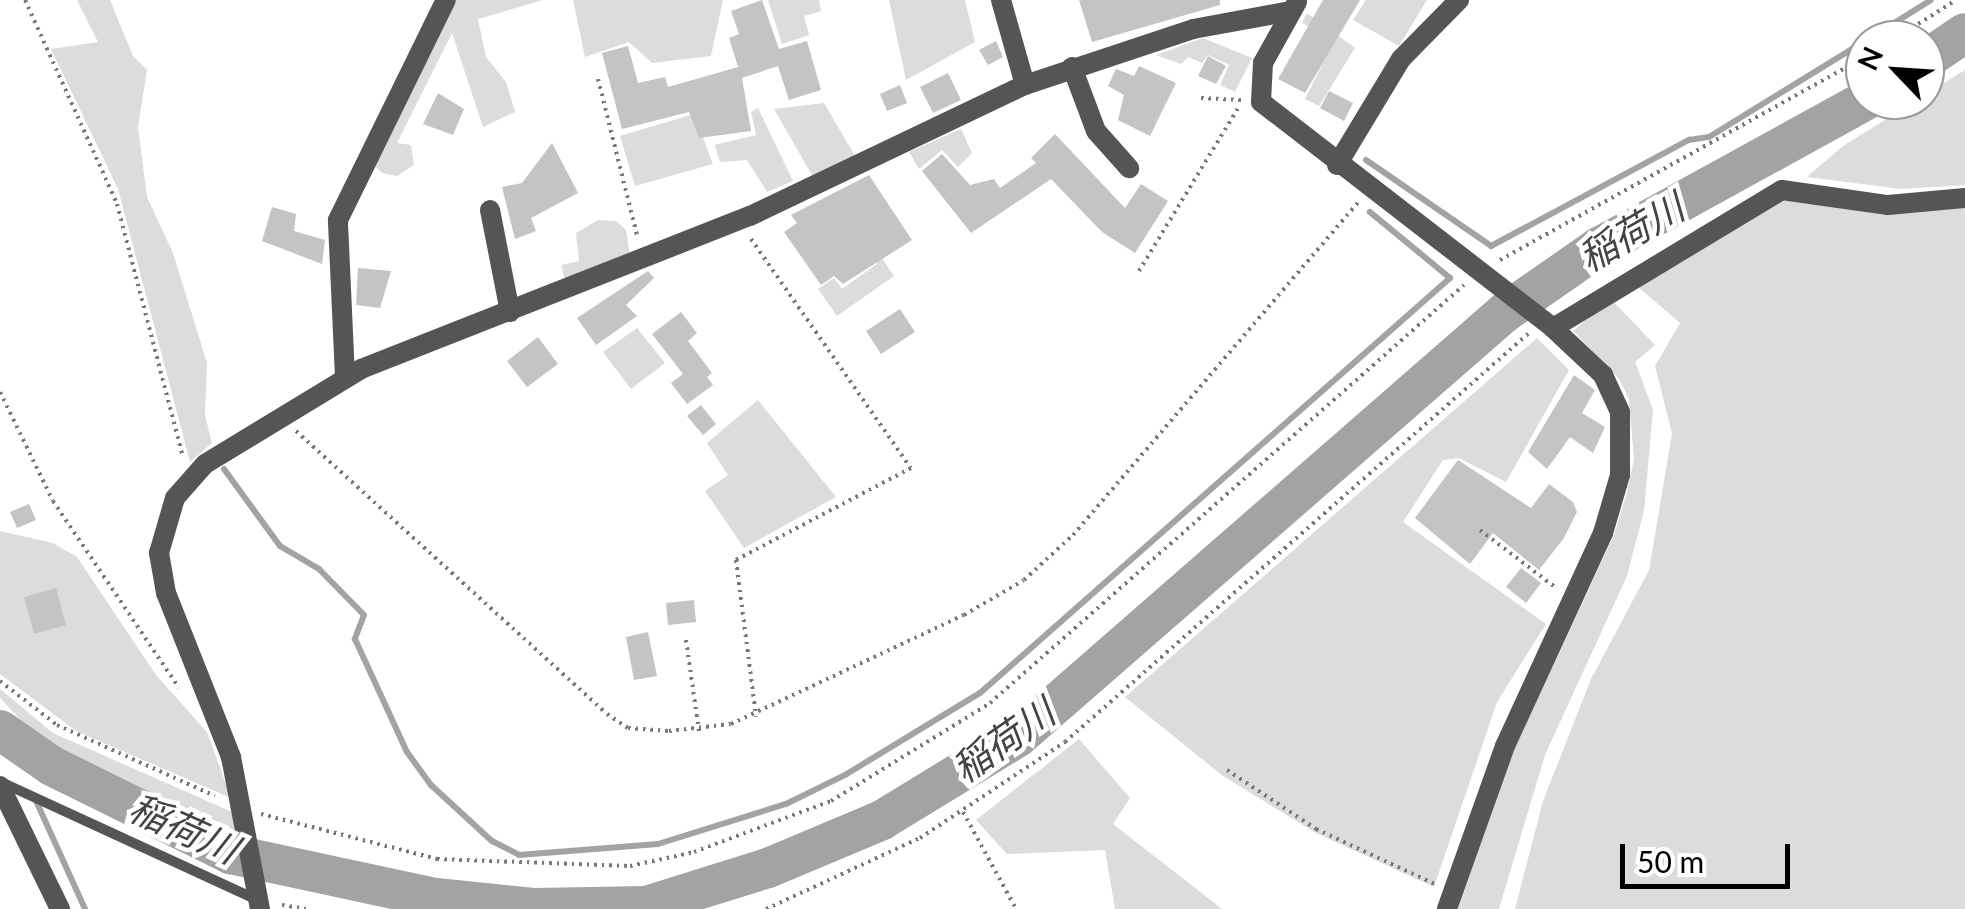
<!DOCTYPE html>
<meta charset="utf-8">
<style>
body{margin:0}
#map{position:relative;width:1965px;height:909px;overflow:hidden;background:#fff;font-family:Lato,"Noto Sans JP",sans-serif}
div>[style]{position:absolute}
.green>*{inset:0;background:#dcdcdc}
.stream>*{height:6px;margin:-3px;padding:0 3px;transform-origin:3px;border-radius:3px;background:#a3a3a3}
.river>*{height:40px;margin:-20px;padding:0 20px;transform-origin:20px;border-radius:20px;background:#a3a3a3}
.building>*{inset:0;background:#c4c4c4}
.path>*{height:4px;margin-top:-2px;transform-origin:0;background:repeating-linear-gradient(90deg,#777 0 2.5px,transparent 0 7.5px)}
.service>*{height:10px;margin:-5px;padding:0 5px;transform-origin:5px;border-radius:5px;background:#555}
.minor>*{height:20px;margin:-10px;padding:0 10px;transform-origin:10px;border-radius:10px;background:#555}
span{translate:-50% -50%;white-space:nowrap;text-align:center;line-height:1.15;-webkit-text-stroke:9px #fff;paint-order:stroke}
.water-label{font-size:38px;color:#444;font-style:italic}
.north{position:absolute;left:1845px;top:20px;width:100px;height:100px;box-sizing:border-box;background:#fff;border:2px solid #999;border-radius:50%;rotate:295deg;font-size:28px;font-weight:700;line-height:40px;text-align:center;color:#000}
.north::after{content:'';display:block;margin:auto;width:35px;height:45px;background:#000;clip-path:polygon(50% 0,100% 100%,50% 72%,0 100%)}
.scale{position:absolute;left:1620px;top:844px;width:170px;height:45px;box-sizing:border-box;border:5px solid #000;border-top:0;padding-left:12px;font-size:30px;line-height:35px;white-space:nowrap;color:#000;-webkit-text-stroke:8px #fff;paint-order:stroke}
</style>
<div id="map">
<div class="green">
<i style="clip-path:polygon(77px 0,110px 0,133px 56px,147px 70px,138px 127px,147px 197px,173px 253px,207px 363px,205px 415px,212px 443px,190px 462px,118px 189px,51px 49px,98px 42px)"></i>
<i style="clip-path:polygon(456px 0,543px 0,478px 19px,486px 57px,506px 82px,515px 112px,483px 127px,452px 33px,397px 143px,411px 145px,414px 165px,397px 176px,382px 173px,374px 165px)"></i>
<i style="clip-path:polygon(573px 0,723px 0,711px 56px,652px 63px,629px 42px,585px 57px)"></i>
<i style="clip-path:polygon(768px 0,819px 0,821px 11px,804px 16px,809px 35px,782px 44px)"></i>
<i style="clip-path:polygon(889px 0,965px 0,975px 42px,906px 80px)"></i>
<i style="clip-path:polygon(1366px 0,1427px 0,1399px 46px,1353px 20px)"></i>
<i style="clip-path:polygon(1307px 13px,1355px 48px,1319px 106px,1305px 99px,1334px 41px,1302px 23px)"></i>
<i style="clip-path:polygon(1203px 38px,1252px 58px,1235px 92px,1220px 85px,1229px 65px,1208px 55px,1202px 63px,1188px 57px,1181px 64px,1156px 55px)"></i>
<i style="clip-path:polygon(1965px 70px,1965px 185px,1901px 189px,1807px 177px,1843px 146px)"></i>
<i style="clip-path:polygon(824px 103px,855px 156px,813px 177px,774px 109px)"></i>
<i style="clip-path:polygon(758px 108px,793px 181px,767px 192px,747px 160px,720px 162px,715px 145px,756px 135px,751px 112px)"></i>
<i style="clip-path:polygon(694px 114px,713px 164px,635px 186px,620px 136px)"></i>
<i style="clip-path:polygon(961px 129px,972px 153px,958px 167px,942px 150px,919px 169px,909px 152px)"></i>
<i style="clip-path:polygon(1795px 199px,1883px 215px,1965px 207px,1965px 909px,1515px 909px,1543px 801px,1591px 679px,1649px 570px,1672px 434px,1655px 366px,1680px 323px,1637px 286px,1780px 202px)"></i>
<i style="clip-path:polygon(598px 220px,616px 221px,626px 230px,630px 257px,565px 280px,561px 265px,579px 261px,576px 233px)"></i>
<i style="clip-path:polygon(866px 234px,894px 276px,837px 316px,818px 289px,834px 278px,842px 289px,877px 264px,860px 238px)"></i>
<i style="clip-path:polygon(1611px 299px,1655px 345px,1635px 362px,1653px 410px,1644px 511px,1627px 576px,1545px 755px,1499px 909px,1458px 909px,1512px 755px,1614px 535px,1626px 496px,1634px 459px,1629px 399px,1619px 379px,1573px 331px)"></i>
<i style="clip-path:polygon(637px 328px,665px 363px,631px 389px,603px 352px)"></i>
<i style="clip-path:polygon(1537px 338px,1569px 370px,1506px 482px,1459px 458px,1443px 460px,1403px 522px,1546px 624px,1497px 702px,1434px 887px,1316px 833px,1223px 776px,1125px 697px)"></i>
<i style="clip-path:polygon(758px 400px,836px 497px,744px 548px,705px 491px,728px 475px,707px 443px)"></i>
<i style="clip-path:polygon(0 531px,53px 543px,77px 557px,156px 675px,207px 732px,231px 798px,76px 731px,0 674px)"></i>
<i style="clip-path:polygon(0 689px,53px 733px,232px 812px,237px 850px,52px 753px,0 698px)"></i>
<i style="clip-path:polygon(1079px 739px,1130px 798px,1113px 824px,1222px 909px,1115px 909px,1105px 850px,1007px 854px,976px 820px)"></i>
</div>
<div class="stream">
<i style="left:1867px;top:40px;width:75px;rotate:-32deg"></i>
<i style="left:1366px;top:160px;width:152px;rotate:34.5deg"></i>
<i style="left:1491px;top:246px;width:225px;rotate:-28.2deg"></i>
<i style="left:1689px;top:140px;width:20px;rotate:-9deg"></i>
<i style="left:1709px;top:137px;width:183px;rotate:-31.6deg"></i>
<i style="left:224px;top:469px;width:95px;rotate:54deg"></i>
<i style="left:280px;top:546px;width:45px;rotate:30.5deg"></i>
<i style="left:319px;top:569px;width:64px;rotate:45.6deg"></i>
<i style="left:364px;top:615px;width:26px;rotate:111deg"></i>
<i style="left:355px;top:639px;width:124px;rotate:65.3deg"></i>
<i style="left:407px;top:752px;width:41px;rotate:54deg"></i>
<i style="left:431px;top:785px;width:83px;rotate:42.6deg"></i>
<i style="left:492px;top:841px;width:30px;rotate:27deg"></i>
<i style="left:519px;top:855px;width:139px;rotate:-4.5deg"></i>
<i style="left:658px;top:844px;width:134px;rotate:-17.4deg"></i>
<i style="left:786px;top:804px;width:66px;rotate:-26.2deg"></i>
<i style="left:845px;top:775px;width:158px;rotate:-31.3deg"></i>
<i style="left:980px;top:693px;width:627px;rotate:-41.44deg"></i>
<i style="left:1450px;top:278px;width:104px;rotate:-140.5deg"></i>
<i style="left:37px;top:803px;width:116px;rotate:65.6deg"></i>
</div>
<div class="river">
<i style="left:1925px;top:60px;width:48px;rotate:-34deg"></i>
<i style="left:0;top:730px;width:63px;rotate:34.7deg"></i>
<i style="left:52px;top:766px;width:199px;rotate:26.3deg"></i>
<i style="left:230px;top:854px;width:211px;rotate:12.1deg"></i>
<i style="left:436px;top:898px;width:100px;rotate:5.8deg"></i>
<i style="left:535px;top:908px;width:111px;rotate:-1deg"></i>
<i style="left:646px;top:906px;width:128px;rotate:-17.3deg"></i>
<i style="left:768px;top:868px;width:124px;rotate:-22.8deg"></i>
<i style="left:882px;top:820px;width:159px;rotate:-31.4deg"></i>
<i style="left:1018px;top:737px;width:645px;rotate:-41.1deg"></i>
<i style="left:1504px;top:313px;width:116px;rotate:-34.8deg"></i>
<i style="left:1599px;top:247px;width:305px;rotate:-28.8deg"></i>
</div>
<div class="building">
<i style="clip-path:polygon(762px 0,779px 49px,807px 41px,821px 90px,789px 100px,778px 66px,742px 78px,751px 131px,699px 138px,689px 112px,622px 129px,602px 53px,628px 46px,638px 83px,665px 77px,668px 87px,738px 67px,729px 38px,739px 34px,731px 11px)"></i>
<i style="clip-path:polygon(1079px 0,1220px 0,1220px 5px,1092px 42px)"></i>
<i style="clip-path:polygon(1323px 0,1360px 0,1305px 93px,1278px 79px)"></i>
<i style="clip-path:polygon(996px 41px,1003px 57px,988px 65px,979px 50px)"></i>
<i style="clip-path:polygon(1208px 56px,1226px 66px,1216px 84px,1198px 76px)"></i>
<i style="clip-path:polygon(1139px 66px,1176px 83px,1150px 136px,1118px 120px,1124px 95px,1108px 86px,1116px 69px,1134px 76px)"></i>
<i style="clip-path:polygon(948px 73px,961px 100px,933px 113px,920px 87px)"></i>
<i style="clip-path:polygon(900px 85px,907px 103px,887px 111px,880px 94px)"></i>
<i style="clip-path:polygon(1329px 91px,1353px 103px,1344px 121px,1320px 108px)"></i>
<i style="clip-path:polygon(438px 93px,464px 109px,453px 135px,423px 124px)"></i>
<i style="clip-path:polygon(1055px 134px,1125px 208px,1141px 184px,1168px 201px,1135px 253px,1102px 232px,1051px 179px,971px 233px,922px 171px,942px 154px,970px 185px,994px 179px,1000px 188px,1036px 163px,1031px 158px)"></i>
<i style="clip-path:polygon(552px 143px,578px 193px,531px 218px,536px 231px,515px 239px,502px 187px,522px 183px)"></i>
<i style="clip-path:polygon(869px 175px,912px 240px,843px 284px,834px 276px,821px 285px,784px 232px,797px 223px,791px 215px)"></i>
<i style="clip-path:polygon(272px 207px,296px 214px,294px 231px,325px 240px,322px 264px,262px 241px)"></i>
<i style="clip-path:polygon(358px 268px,391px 271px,380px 308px,356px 305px)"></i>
<i style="clip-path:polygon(648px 271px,654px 278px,626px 305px,637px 316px,596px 345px,577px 318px)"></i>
<i style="clip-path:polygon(900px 309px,915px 332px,881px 354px,866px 331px)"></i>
<i style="clip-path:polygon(681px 312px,697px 333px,688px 341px,712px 373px,707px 377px,713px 385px,687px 404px,671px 383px,683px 374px,652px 334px)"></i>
<i style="clip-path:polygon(538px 337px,558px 364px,527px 387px,507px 361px)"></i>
<i style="clip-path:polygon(1574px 375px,1595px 390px,1582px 413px,1605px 427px,1593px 453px,1570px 437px,1547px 469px,1528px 452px)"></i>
<i style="clip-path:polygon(701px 405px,716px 424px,703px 435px,687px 416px)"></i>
<i style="clip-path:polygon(1458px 460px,1531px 508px,1549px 484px,1573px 502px,1577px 512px,1564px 538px,1539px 570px,1493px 533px,1470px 564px,1415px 518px)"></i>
<i style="clip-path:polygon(29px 504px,36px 520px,17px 528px,10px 512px)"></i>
<i style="clip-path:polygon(1521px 568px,1541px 583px,1526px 603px,1506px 587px)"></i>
<i style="clip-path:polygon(56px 588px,66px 625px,34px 634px,24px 597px)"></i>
<i style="clip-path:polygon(694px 600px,696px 622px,668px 625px,666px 603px)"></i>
<i style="clip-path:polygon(648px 632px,657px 676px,634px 680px,626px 637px)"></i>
</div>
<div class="path">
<i style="left:25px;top:0;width:224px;rotate:65.7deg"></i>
<i style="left:117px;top:204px;width:261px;rotate:75.4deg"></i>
<i style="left:1893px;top:40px;width:75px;rotate:-32.4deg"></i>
<i style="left:598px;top:79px;width:165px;rotate:76deg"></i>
<i style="left:1201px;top:98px;width:41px;rotate:2.8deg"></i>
<i style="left:751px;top:239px;width:279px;rotate:55.1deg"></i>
<i style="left:911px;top:468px;width:198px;rotate:152.3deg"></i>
<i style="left:736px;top:560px;width:158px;rotate:82.7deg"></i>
<i style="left:1500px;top:260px;width:418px;rotate:-29.1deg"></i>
<i style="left:1139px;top:271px;width:194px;rotate:-58.7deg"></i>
<i style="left:0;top:392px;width:121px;rotate:64.1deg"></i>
<i style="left:53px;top:501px;width:225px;rotate:56deg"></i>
<i style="left:296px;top:431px;width:420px;rotate:42.3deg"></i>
<i style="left:607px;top:714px;width:25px;rotate:34deg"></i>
<i style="left:628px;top:728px;width:41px;rotate:4.2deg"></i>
<i style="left:669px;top:731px;width:62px;rotate:-6.4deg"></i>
<i style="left:731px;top:724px;width:257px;rotate:-25.1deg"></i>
<i style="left:964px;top:615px;width:69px;rotate:-30.3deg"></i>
<i style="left:1024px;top:580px;width:67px;rotate:-42.6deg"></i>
<i style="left:1073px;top:535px;width:438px;rotate:-49.4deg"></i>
<i style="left:1480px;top:530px;width:96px;rotate:37.3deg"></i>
<i style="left:686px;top:640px;width:92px;rotate:81.9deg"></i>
<i style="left:0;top:681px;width:72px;rotate:37.7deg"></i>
<i style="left:57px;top:725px;width:173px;rotate:24.2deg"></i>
<i style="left:1227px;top:770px;width:107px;rotate:33.5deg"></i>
<i style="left:1316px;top:829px;width:131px;rotate:24.8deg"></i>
<i style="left:963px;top:812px;width:111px;rotate:61.3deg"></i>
<i style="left:261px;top:814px;width:182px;rotate:14.3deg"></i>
<i style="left:437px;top:859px;width:193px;rotate:2.1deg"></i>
<i style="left:630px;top:866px;width:66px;rotate:-12.3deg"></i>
<i style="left:694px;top:852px;width:146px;rotate:-20.4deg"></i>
<i style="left:831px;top:801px;width:187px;rotate:-31.6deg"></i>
<i style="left:990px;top:703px;width:632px;rotate:-41.41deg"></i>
<i style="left:282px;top:905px;width:24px;rotate:9deg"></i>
<i style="left:766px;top:909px;width:170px;rotate:-24.8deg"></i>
<i style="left:920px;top:838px;width:174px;rotate:-33.5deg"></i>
<i style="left:1065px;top:742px;width:619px;rotate:-41.4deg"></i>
</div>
<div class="service">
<i style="left:1px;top:782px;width:282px;rotate:24.7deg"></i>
</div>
<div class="minor">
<i style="left:1001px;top:0;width:88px;rotate:74.2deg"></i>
<i style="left:1297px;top:2px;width:70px;rotate:119.1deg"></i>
<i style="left:1263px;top:63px;width:39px;rotate:93deg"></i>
<i style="left:1261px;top:102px;width:369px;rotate:37.7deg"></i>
<i style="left:1553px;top:328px;width:69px;rotate:43.2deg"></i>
<i style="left:1603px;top:375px;width:41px;rotate:65.3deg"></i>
<i style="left:1620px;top:412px;width:63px;rotate:90deg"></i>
<i style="left:1620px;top:475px;width:60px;rotate:106.3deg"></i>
<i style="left:1603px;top:533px;width:234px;rotate:114.7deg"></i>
<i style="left:1505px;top:746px;width:173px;rotate:109.6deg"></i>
<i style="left:1072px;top:67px;width:68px;rotate:69.4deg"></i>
<i style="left:1096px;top:131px;width:50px;rotate:48.3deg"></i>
<i style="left:1337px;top:165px;width:124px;rotate:-58.9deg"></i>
<i style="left:1401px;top:59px;width:83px;rotate:-45.5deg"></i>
<i style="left:490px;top:210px;width:104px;rotate:78.9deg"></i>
<i style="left:1553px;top:328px;width:267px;rotate:-31.1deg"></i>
<i style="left:1782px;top:190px;width:107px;rotate:8.1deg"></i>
<i style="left:1888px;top:205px;width:77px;rotate:-5.2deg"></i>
<i style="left:345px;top:377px;width:157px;rotate:-92.6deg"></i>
<i style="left:338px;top:220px;width:245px;rotate:-63.9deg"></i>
<i style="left:0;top:786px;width:137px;rotate:64deg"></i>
<i style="left:260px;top:909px;width:155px;rotate:-100.8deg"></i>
<i style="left:231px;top:757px;width:176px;rotate:-111.6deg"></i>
<i style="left:166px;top:593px;width:41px;rotate:-99.9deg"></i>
<i style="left:159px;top:553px;width:57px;rotate:-73.8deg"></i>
<i style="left:175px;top:498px;width:45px;rotate:-48.6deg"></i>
<i style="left:205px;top:464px;width:183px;rotate:-31.3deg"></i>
<i style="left:361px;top:369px;width:418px;rotate:-21.5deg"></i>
<i style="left:750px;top:216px;width:305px;rotate:-25.5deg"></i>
<i style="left:1025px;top:85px;width:177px;rotate:-18.4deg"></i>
<i style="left:1193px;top:29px;width:100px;rotate:-10.4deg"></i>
</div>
<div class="water-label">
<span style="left:1631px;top:232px;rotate:-30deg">稲荷川</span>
<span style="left:1003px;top:740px;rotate:-35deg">稲荷川</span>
<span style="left:184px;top:828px;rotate:24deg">稲荷川</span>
</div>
<div class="north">N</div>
<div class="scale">50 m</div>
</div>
